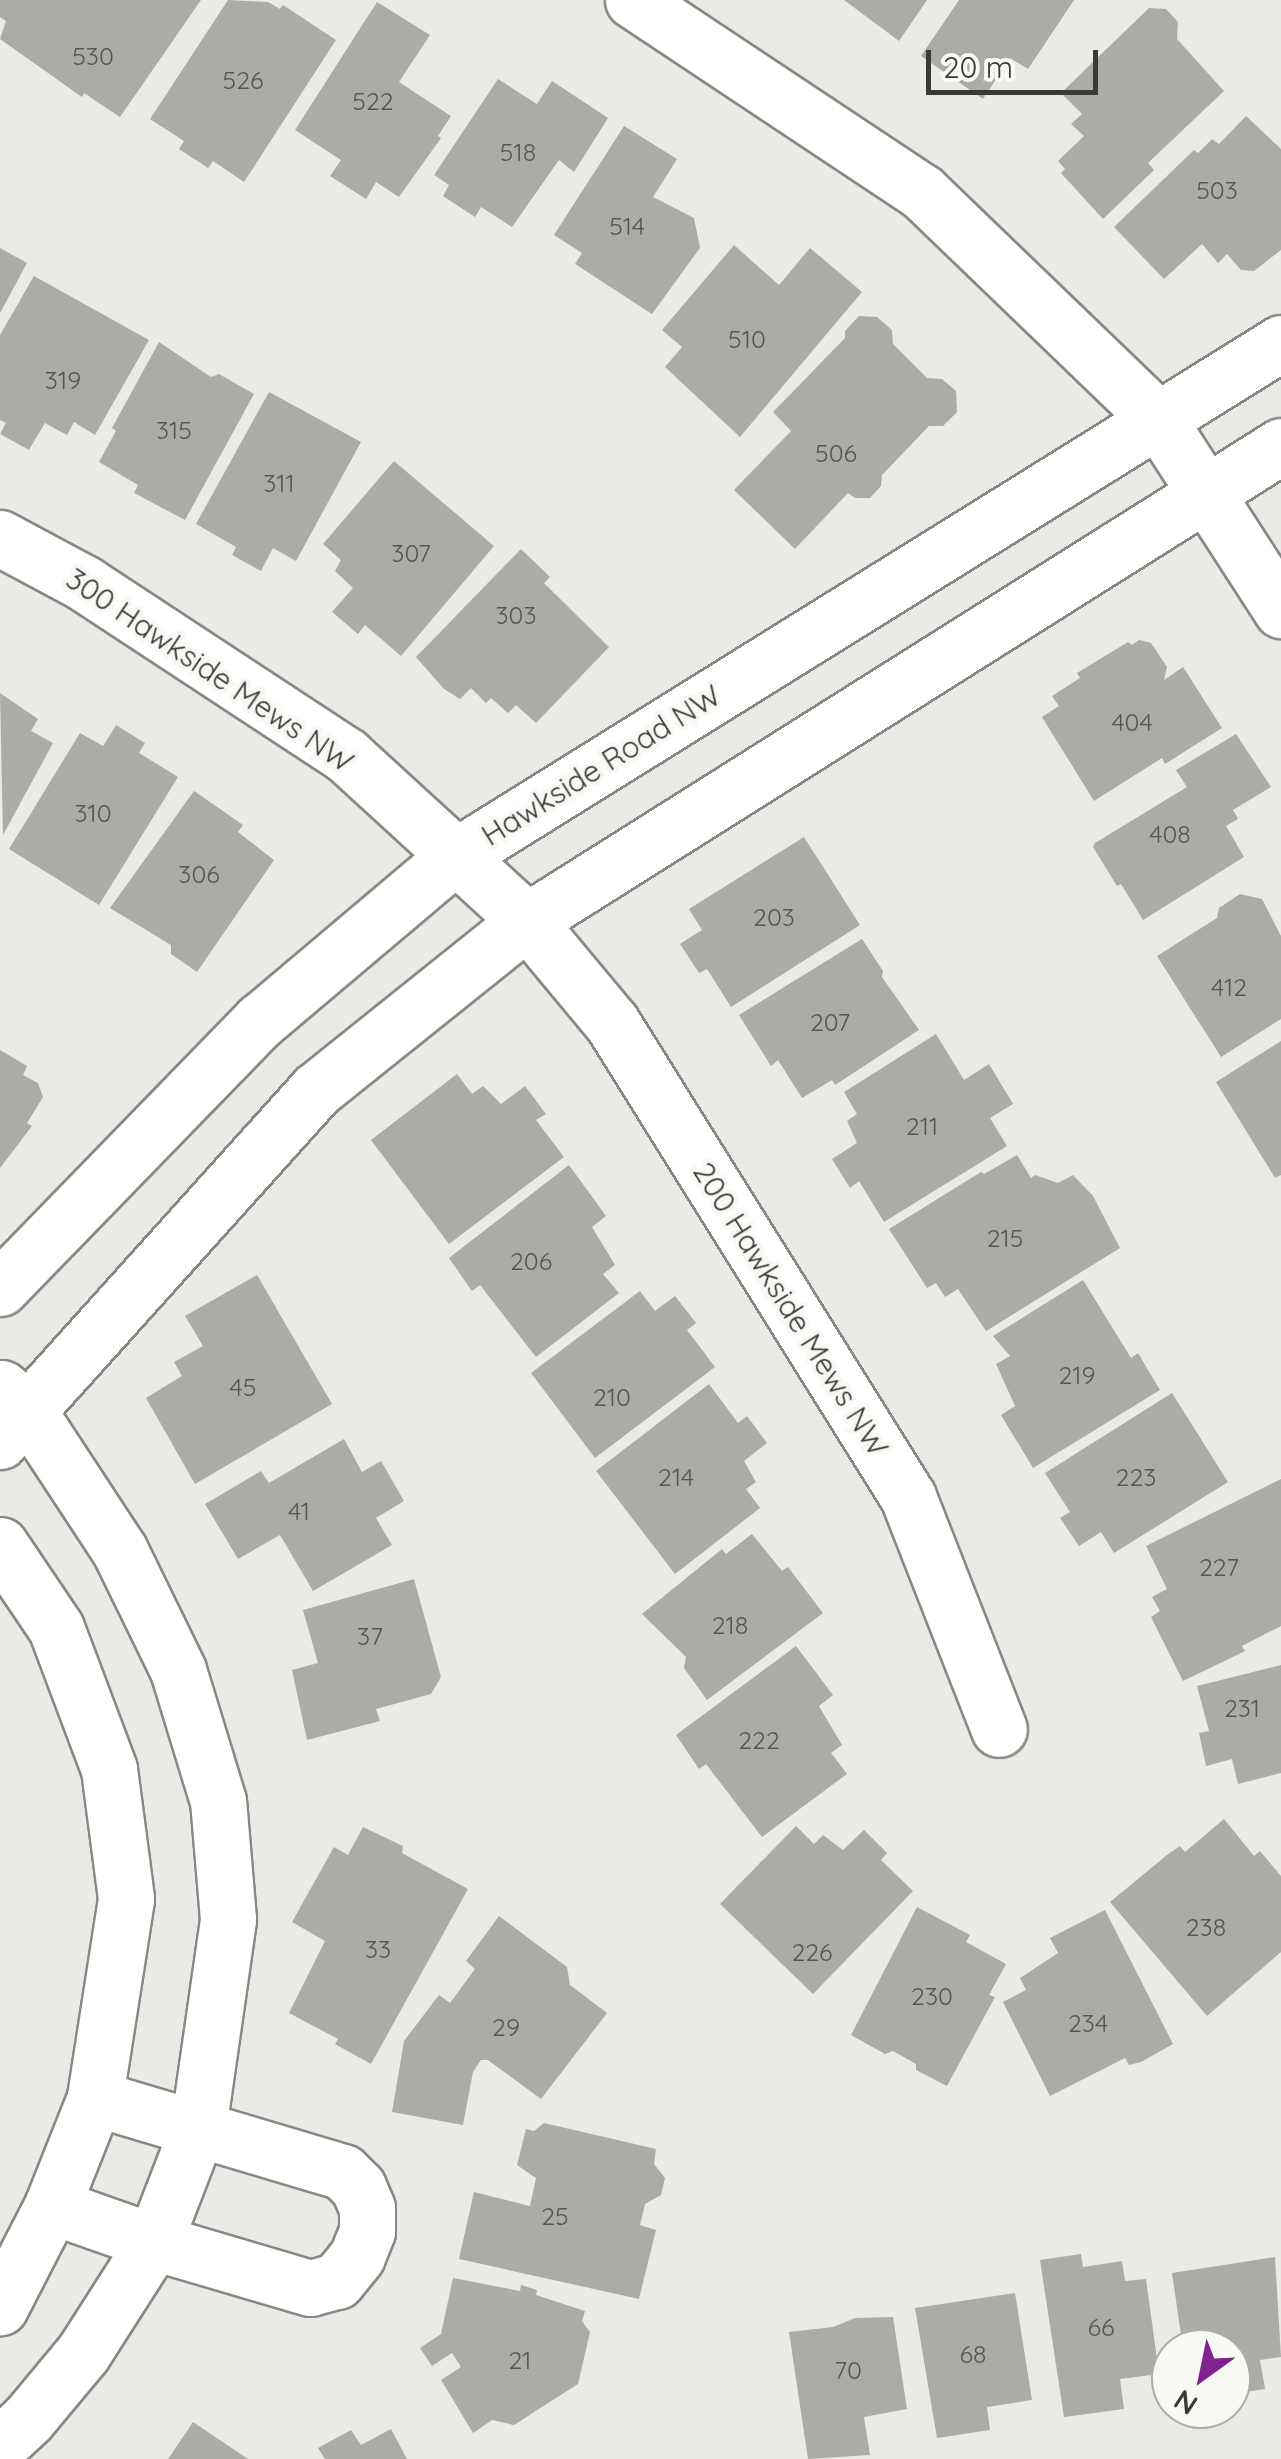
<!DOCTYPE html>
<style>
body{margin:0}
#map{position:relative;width:1281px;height:2459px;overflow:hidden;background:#eaebe6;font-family:Quicksand,sans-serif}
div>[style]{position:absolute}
.building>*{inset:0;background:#ababa7}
.roads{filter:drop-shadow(2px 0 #888884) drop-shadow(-2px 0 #888884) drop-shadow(0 2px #888884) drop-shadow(0 -2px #888884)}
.minor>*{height:55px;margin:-27.5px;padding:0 27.5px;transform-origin:27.5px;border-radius:27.5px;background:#fff}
span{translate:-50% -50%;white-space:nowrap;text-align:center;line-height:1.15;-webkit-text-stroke:9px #f8f8f4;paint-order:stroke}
.number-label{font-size:25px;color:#565654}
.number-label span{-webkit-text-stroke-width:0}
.street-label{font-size:30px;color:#3a3a38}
.north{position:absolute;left:1151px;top:2329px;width:100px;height:100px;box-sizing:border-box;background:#f8f8f4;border:2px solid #acaca9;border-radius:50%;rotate:213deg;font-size:28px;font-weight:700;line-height:40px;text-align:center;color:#3a3a38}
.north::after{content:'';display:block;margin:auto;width:35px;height:45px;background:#81238f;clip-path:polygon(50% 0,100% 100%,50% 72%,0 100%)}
.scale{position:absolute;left:926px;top:50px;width:172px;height:45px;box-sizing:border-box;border:5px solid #3a3a38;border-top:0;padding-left:12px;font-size:30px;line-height:35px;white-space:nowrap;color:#3a3a38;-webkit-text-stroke:8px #f8f8f4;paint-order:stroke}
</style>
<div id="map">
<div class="building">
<i style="clip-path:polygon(0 0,201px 0,120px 117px,84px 93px,82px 97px,0 39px,6px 21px,0 17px)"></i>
<i style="clip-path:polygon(228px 0,268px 2px,280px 9px,283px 5px,336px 40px,244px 182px,213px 161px,208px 168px,179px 149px,184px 141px,150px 119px)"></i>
<i style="clip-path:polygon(844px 0,927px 0,899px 41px)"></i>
<i style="clip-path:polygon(959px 0,1074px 0,1028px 69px,1010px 58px,983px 99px,921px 56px)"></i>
<i style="clip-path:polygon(377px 2px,430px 35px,399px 82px,451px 116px,438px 136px,441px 138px,399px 197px,376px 182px,366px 199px,330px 176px,341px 160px,295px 130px)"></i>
<i style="clip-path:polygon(1149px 8px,1166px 9px,1178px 22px,1177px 39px,1224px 91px,1148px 163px,1154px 170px,1103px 219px,1061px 173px,1065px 169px,1058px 161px,1084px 136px,1071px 124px,1082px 114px,1061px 93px)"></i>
<i style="clip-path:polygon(498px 79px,537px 104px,552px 81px,608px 118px,574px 172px,559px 160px,512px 227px,481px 207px,475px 217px,443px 196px,449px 185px,434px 175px)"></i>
<i style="clip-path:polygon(1246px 116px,1281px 149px,1281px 250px,1254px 271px,1241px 270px,1227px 254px,1218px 263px,1202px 244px,1164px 279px,1114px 227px,1194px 150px,1198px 153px,1212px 139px,1219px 144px)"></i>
<i style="clip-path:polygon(624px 126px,677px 159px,653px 197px,694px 218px,700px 248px,652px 314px,575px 264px,582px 253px,554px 235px)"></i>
<i style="clip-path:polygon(734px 245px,779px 285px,810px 248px,862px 292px,740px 437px,665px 367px,682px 347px,662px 330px)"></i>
<i style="clip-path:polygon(0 248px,27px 263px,0 313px)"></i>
<i style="clip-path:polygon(34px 276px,149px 340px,95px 435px,74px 422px,67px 435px,45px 423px,29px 450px,0 434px,6px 423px,0 420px,0 335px)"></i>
<i style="clip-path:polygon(859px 316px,877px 317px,892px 330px,893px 344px,927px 378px,942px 379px,956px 391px,957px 412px,943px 426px,929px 426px,882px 475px,881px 486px,870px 498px,855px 498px,848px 493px,795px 549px,734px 490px,791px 431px,773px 412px,845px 338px,845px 331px)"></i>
<i style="clip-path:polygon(159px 342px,211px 377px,219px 374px,254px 394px,185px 520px,134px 493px,138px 485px,99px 462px,116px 431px,112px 428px)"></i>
<i style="clip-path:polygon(269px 392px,361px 442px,296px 561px,273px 548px,261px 571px,232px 555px,236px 547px,196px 524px)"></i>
<i style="clip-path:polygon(394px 461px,494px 546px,401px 656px,365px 625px,358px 634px,332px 612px,353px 588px,335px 571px,341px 560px,323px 544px)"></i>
<i style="clip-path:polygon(521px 549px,550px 577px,544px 583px,609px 647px,536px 723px,516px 705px,508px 713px,491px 698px,486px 703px,471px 688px,460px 699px,444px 689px,416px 657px)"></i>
<i style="clip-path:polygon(1139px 640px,1151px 643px,1167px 667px,1164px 680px,1183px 667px,1222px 728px,1165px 764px,1162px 758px,1094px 801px,1042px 717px,1059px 706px,1052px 696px,1080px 678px,1077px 673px,1128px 642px,1132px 645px)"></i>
<i style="clip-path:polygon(0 693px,38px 719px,31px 731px,53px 743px,3px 835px)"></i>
<i style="clip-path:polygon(116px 725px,145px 743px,139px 753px,178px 777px,99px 905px,9px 849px,80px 733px,103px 746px)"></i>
<i style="clip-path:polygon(1236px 734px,1271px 787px,1233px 810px,1238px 819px,1226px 826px,1244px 857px,1143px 920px,1121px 884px,1117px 886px,1093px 847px,1095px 843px,1187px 787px,1176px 770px)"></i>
<i style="clip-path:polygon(194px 791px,243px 825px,238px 832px,274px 860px,197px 972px,171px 954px,171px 945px,110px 908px)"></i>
<i style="clip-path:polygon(804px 837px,860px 925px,731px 1007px,707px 969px,699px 973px,680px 944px,702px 930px,689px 909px)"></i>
<i style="clip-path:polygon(1240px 894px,1262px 899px,1281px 936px,1281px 1019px,1221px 1057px,1157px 956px,1217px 918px,1219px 908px)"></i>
<i style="clip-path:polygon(862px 939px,883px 971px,882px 977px,919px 1030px,835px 1085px,832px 1080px,802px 1098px,778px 1060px,771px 1066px,739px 1015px)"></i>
<i style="clip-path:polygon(936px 1034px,964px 1080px,989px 1064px,1013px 1104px,990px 1118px,1007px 1146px,884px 1222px,859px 1181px,850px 1188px,832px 1159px,857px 1143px,847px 1121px,857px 1114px,844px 1092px)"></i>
<i style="clip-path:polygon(1281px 1041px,1281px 1175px,1275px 1178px,1216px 1082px)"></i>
<i style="clip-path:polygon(0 1050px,27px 1066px,23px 1075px,38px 1083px,43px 1097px,27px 1123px,32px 1126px,0 1168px)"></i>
<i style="clip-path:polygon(457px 1074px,472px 1094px,483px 1086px,501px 1104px,525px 1086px,546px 1114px,536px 1120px,564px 1157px,449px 1244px,371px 1140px)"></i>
<i style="clip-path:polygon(1017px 1155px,1031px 1178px,1035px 1175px,1058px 1183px,1073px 1175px,1093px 1196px,1120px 1248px,986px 1331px,958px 1289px,945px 1297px,936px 1283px,927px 1288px,889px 1229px,981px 1172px,984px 1174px)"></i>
<i style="clip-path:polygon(569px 1165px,606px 1216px,592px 1227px,615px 1265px,603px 1274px,619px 1293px,536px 1357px,480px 1285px,472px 1291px,449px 1258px)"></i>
<i style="clip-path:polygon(257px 1275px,332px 1404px,195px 1484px,146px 1398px,182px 1376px,174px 1362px,203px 1346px,185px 1316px)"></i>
<i style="clip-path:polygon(1083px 1280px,1131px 1358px,1138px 1353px,1160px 1390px,1033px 1468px,1001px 1415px,1015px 1406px,996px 1364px,1010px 1356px,993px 1336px)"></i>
<i style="clip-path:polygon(640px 1291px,655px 1311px,675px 1296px,696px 1323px,687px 1330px,715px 1367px,595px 1458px,531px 1373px)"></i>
<i style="clip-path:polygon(709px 1384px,738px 1423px,747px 1416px,767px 1443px,744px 1461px,756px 1482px,746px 1489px,760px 1508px,675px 1574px,596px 1471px)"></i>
<i style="clip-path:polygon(1172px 1393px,1228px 1482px,1114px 1553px,1101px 1532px,1079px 1546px,1060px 1518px,1070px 1512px,1045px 1473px)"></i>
<i style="clip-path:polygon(344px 1439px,362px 1472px,381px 1461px,404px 1501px,376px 1518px,392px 1545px,313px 1591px,280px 1535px,238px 1559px,205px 1504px,261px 1471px,269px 1483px)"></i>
<i style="clip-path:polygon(1281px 1479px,1281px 1626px,1242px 1646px,1245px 1651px,1183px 1681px,1151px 1617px,1160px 1611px,1152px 1597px,1167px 1589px,1146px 1546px)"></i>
<i style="clip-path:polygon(752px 1534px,782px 1571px,788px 1567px,823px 1613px,707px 1700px,684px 1668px,686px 1657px,642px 1614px,722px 1549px,726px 1554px)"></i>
<i style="clip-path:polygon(414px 1579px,441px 1677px,431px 1694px,376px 1709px,380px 1721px,307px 1740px,292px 1670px,318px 1663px,303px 1610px)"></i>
<i style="clip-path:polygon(796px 1646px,833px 1695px,819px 1706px,842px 1745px,831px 1753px,847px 1774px,762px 1837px,706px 1764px,699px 1769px,676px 1735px)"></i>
<i style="clip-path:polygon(1281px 1665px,1281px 1773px,1238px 1784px,1232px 1759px,1206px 1766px,1199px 1733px,1209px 1731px,1197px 1686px)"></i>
<i style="clip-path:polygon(1224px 1819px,1254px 1856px,1260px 1851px,1281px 1876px,1281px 1952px,1207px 2016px,1110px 1902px,1167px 1855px,1180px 1846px,1185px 1852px)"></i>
<i style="clip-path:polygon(796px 1826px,814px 1844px,823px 1835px,843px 1850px,864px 1830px,887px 1853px,881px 1860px,913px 1891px,813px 1994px,720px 1904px)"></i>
<i style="clip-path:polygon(363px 1827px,403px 1846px,402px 1853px,468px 1889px,371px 2064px,335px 2044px,338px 2039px,289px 2013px,325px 1941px,292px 1922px,334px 1847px,348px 1855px)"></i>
<i style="clip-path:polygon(917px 1907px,970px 1935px,966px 1942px,1006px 1964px,989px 1995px,995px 1997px,947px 2086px,916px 2070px,916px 2064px,893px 2051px,885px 2054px,851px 2035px)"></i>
<i style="clip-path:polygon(1105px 1910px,1173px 2044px,1141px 2062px,1129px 2065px,1125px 2058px,1050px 2096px,1003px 2002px,1026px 1990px,1020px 1978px,1058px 1953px,1050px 1938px)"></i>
<i style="clip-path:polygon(499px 1916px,567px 1967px,570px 1985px,607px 2013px,541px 2099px,488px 2060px,481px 2060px,473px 2072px,463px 2125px,392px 2112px,404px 2041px,439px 1995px,450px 2003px,475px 1969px,466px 1961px)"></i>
<i style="clip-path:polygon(544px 2123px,656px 2149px,654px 2164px,665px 2178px,661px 2195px,645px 2204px,640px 2225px,656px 2230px,639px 2299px,459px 2259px,474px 2192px,530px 2206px,536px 2178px,517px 2165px,526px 2129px,534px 2131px)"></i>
<i style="clip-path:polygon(1081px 2254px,1083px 2267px,1122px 2261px,1125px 2281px,1146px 2279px,1159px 2374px,1120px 2379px,1124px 2409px,1064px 2417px,1040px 2260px)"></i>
<i style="clip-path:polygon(1275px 2257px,1281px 2357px,1260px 2360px,1265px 2389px,1231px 2394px,1231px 2349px,1183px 2349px,1172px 2273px)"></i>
<i style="clip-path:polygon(453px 2278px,520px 2291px,521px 2285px,537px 2290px,536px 2295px,585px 2311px,582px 2321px,590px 2332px,578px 2384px,514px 2425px,492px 2420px,473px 2433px,441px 2380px,461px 2367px,452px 2353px,432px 2366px,420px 2348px,441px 2334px)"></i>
<i style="clip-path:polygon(1015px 2293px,1032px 2400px,987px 2407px,990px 2430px,937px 2438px,915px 2308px)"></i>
<i style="clip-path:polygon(893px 2317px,907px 2409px,864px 2417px,870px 2455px,808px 2459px,789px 2332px,833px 2327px,855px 2318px)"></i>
<i style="clip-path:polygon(193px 2422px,248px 2459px,168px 2459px)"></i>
<i style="clip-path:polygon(391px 2429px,407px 2459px,325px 2459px,318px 2448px,351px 2430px,361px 2445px)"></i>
</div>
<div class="roads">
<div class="minor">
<i style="left:633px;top:0;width:347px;rotate:33.6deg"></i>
<i style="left:922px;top:192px;width:326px;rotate:43.9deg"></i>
<i style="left:1157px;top:418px;width:229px;rotate:57.1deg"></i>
<i style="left:0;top:538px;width:95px;rotate:28.2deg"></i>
<i style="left:84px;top:583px;width:313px;rotate:33.3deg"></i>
<i style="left:346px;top:755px;width:246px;rotate:42.5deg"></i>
<i style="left:527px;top:921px;width:133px;rotate:50.2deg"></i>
<i style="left:612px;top:1023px;width:559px;rotate:58.02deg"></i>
<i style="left:908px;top:1497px;width:249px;rotate:68.6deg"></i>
<i style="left:0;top:1288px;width:373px;rotate:-45.8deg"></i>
<i style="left:260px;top:1021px;width:253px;rotate:-40.2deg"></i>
<i style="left:453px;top:858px;width:975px;rotate:-31.88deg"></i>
<i style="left:0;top:1441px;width:472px;rotate:-48deg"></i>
<i style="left:316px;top:1090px;width:270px;rotate:-38.7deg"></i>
<i style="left:527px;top:921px;width:891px;rotate:-32.21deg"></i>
<i style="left:0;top:1545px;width:100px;rotate:56deg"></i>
<i style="left:56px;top:1628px;width:151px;rotate:69.4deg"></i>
<i style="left:109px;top:1769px;width:131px;rotate:82.5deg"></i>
<i style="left:126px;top:1899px;width:201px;rotate:98.9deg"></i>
<i style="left:95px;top:2098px;width:116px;rotate:111.7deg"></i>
<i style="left:52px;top:2206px;width:114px;rotate:117.2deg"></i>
<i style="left:52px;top:2206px;width:108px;rotate:19.4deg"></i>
<i style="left:154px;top:2242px;width:163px;rotate:16.4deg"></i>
<i style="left:310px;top:2288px;width:28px;rotate:-15deg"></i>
<i style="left:337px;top:2281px;width:32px;rotate:-51deg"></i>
<i style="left:357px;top:2256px;width:27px;rotate:-68deg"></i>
<i style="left:367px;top:2231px;width:23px;rotate:-90deg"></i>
<i style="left:367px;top:2208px;width:23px;rotate:-113deg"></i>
<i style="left:358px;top:2187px;width:21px;rotate:-135deg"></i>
<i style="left:343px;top:2172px;width:259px;rotate:-163.4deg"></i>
<i style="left:0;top:2445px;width:38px;rotate:-43deg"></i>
<i style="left:28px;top:2419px;width:86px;rotate:-50.2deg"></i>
<i style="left:83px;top:2353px;width:132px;rotate:-57.4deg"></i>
<i style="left:154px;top:2242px;width:122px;rotate:-68.9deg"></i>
<i style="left:198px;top:2128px;width:211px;rotate:-81.8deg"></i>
<i style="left:228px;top:1919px;width:118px;rotate:-94.8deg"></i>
<i style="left:218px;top:1801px;width:137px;rotate:-107deg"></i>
<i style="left:178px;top:1670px;width:132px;rotate:-116deg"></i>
<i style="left:120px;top:1551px;width:168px;rotate:-123.3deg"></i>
<i style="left:28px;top:1411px;width:35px;rotate:-139deg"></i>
</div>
</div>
<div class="number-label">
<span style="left:93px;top:56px">530</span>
<span style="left:243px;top:80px">526</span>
<span style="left:373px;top:101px">522</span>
<span style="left:518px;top:152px">518</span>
<span style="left:1217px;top:190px">503</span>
<span style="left:627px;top:226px">514</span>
<span style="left:747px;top:339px">510</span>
<span style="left:63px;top:380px">319</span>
<span style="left:174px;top:430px">315</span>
<span style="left:836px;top:453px">506</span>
<span style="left:279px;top:483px">311</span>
<span style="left:411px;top:553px">307</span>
<span style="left:516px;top:615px">303</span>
<span style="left:1132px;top:722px">404</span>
<span style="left:93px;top:813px">310</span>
<span style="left:1170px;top:834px">408</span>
<span style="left:199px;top:874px">306</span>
<span style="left:774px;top:917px">203</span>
<span style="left:1229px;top:987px">412</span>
<span style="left:830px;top:1022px">207</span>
<span style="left:922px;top:1126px">211</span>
<span style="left:1005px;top:1238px">215</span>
<span style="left:531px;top:1261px">206</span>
<span style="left:1077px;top:1375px">219</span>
<span style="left:243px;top:1387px">45</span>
<span style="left:612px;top:1397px">210</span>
<span style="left:676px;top:1477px">214</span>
<span style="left:1136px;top:1477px">223</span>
<span style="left:299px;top:1511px">41</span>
<span style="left:1219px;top:1567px">227</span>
<span style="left:730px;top:1625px">218</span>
<span style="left:370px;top:1636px">37</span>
<span style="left:1242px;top:1708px">231</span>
<span style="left:759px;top:1740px">222</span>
<span style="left:1206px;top:1927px">238</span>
<span style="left:378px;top:1949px">33</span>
<span style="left:812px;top:1952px">226</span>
<span style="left:932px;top:1996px">230</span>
<span style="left:1088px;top:2023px">234</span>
<span style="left:506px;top:2027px">29</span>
<span style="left:555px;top:2216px">25</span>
<span style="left:1101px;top:2327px">66</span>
<span style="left:973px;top:2354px">68</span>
<span style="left:520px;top:2360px">21</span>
<span style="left:848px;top:2370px">70</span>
</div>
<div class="street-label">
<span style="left:210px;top:670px;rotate:34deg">300 Hawkside Mews NW</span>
<span style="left:601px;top:765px;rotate:-32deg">Hawkside Road NW</span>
<span style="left:791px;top:1309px;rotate:58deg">200 Hawkside Mews NW</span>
</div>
<div class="north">N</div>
<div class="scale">20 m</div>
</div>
